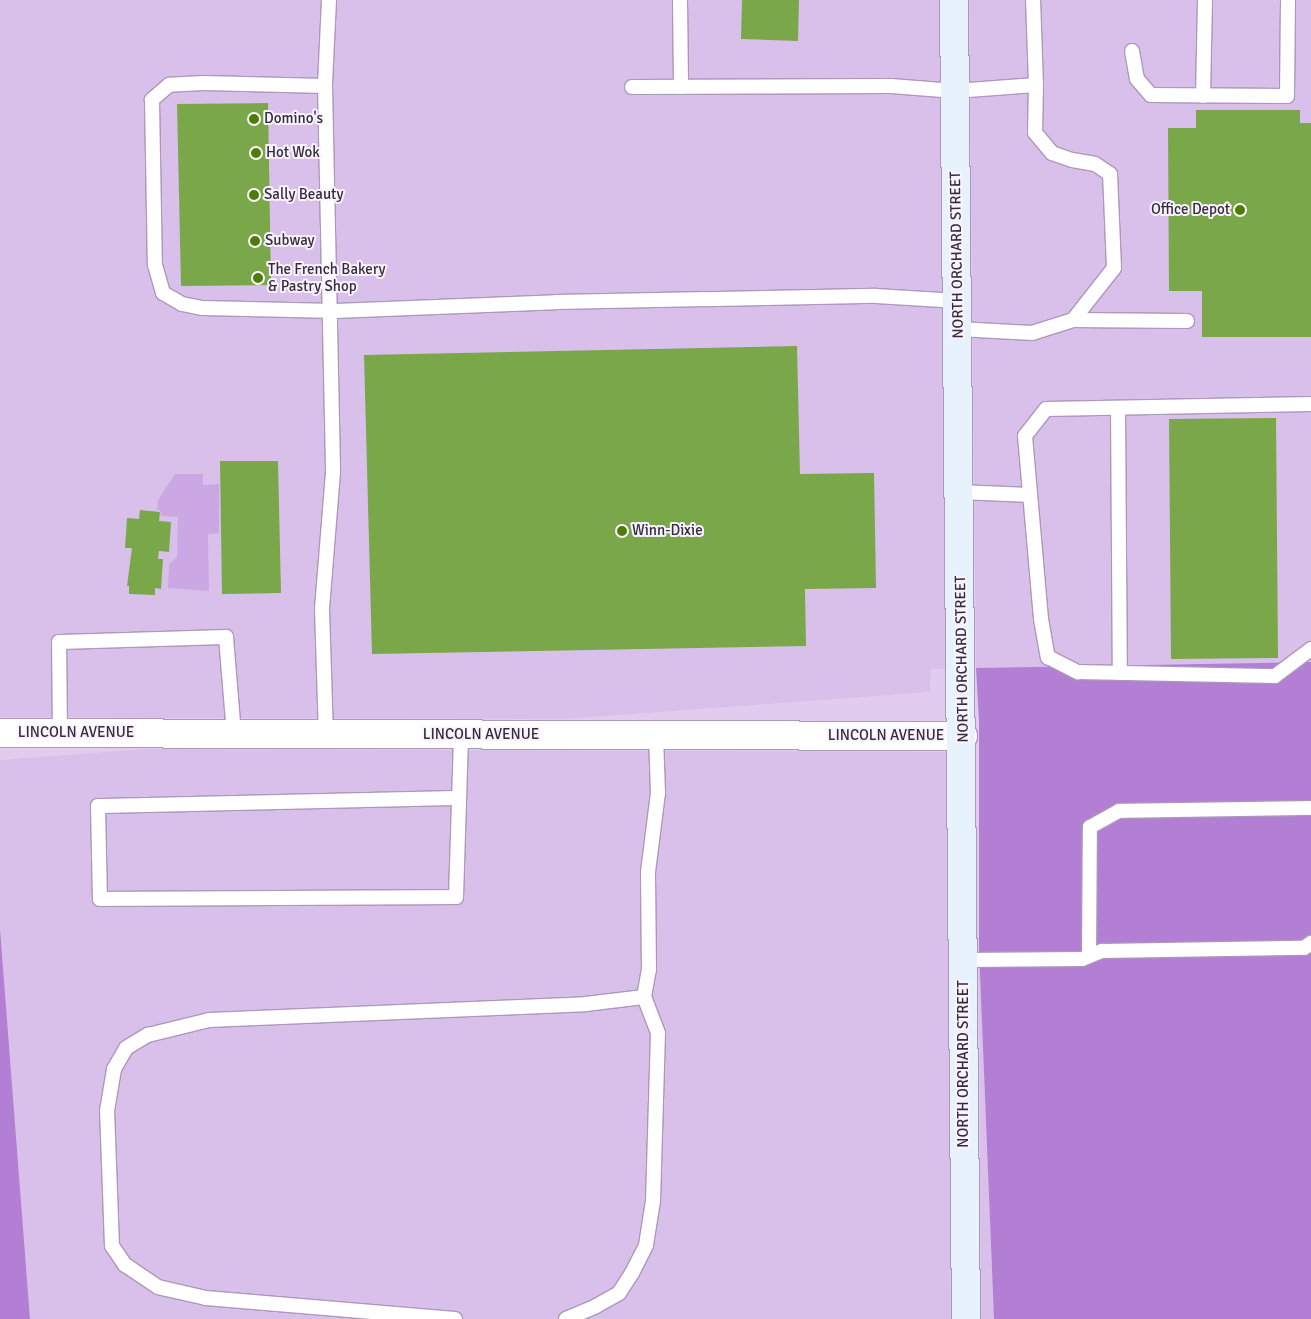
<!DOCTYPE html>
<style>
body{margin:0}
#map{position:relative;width:1311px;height:1319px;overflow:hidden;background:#e1ccf0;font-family:Signika,sans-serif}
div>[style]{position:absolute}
.built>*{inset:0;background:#d8c0ea}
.green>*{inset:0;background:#cba8e4}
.forest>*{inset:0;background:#b37fd5}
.building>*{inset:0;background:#79a749}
.roads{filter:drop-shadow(1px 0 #ab98ba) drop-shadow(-1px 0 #ab98ba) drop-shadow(0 1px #ab98ba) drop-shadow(0 -1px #ab98ba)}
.lane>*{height:14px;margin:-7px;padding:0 7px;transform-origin:7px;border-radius:7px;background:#fff}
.street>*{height:28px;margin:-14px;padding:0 14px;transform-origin:14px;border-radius:14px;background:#fff}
.secondary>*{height:28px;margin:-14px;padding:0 14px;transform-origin:14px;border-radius:14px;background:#e8f2fd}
.dots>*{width:14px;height:14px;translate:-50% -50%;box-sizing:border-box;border:2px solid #faf3ff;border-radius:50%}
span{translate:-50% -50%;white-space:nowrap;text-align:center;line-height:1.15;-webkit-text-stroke:4px #faf3ff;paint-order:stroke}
.poi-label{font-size:15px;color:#342c3a}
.left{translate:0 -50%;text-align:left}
.right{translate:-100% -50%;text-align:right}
.street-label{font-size:15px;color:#342c3a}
</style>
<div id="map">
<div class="built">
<i style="clip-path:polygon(0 0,939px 0,947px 669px,931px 669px,930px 692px,565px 719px,0 717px)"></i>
<i style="clip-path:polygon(969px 0,1311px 0,1311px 662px,976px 668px)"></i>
<i style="clip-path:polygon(146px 749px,948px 752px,951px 1319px,30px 1319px,0 929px,0 760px)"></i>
<i style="clip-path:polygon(979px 949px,994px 1319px,981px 1319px)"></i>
</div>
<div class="green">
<i style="clip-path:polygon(175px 474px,203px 474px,203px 485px,219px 484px,219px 533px,208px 534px,209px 591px,168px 588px,169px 564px,177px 557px,178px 517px,161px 516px,160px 510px,157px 510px,158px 500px)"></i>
</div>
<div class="forest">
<i style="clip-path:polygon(1311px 662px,1311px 1319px,994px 1319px,979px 949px,979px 721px,976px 668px)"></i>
<i style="clip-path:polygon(0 929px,30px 1319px,0 1319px)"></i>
</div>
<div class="building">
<i style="clip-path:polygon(742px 0,799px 0,798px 41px,741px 39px)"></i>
<i style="clip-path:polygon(268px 103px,271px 285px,181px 286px,177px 104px)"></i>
<i style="clip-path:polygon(1196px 110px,1300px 110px,1300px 123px,1311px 123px,1311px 337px,1202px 337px,1202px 291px,1169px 291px,1168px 128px,1196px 128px)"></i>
<i style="clip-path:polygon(797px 346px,800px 474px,874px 473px,876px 588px,805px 589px,806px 646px,372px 654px,364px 355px)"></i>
<i style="clip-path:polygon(1276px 418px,1278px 658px,1171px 659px,1169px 419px)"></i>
<i style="clip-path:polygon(220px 461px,278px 461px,281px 593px,222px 594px)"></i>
<i style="clip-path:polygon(140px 510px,160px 512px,159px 521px,171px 522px,169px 552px,159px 551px,158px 559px,163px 559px,161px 589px,155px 588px,155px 595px,129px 594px,129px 586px,127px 586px,132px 548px,125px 548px,127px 518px,139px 519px)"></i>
</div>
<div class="roads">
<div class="lane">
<i style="left:329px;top:0;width:86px;rotate:92.7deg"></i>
<i style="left:325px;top:86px;width:121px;rotate:-178.6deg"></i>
<i style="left:204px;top:83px;width:35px;rotate:177deg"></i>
<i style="left:169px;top:85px;width:23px;rotate:139deg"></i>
<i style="left:152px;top:100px;width:165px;rotate:89deg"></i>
<i style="left:155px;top:265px;width:29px;rotate:74deg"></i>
<i style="left:163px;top:293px;width:22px;rotate:30deg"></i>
<i style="left:182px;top:304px;width:21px;rotate:11deg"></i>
<i style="left:203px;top:308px;width:132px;rotate:1.3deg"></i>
<i style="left:335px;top:311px;width:221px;rotate:-2.3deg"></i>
<i style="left:556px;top:302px;width:320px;rotate:-1.1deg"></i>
<i style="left:876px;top:296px;width:82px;rotate:3.5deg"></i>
<i style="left:680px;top:0;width:87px;rotate:89.3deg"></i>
<i style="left:1132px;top:51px;width:28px;rotate:80deg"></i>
<i style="left:1137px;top:79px;width:21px;rotate:49deg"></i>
<i style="left:1151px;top:95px;width:136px;rotate:0.4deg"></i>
<i style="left:1287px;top:96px;width:96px;rotate:-89.4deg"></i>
<i style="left:325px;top:86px;width:386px;rotate:88.8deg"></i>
<i style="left:333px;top:472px;width:137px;rotate:94.6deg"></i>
<i style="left:322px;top:609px;width:125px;rotate:88.2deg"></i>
<i style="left:632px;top:87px;width:259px;rotate:-0.2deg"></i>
<i style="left:891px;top:86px;width:64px;rotate:4.5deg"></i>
<i style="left:955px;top:91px;width:81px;rotate:-4.2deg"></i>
<i style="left:1203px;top:96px;width:96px;rotate:-88.8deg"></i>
<i style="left:1073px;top:320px;width:114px;rotate:0.5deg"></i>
<i style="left:958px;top:329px;width:74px;rotate:3.1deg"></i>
<i style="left:1032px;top:333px;width:43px;rotate:-17.6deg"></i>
<i style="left:1073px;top:320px;width:66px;rotate:-51.7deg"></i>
<i style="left:1114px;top:268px;width:94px;rotate:-92.4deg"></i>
<i style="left:1110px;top:174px;width:18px;rotate:-146deg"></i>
<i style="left:1095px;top:164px;width:23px;rotate:-170deg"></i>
<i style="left:1072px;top:160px;width:21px;rotate:-161deg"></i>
<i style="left:1052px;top:153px;width:26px;rotate:-130deg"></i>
<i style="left:1035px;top:133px;width:48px;rotate:-88.8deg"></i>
<i style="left:1036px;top:85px;width:85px;rotate:-92deg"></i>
<i style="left:1311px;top:404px;width:265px;rotate:178.9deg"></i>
<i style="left:1046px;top:409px;width:34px;rotate:128deg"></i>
<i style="left:1025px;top:436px;width:184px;rotate:85deg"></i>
<i style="left:1041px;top:619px;width:39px;rotate:80deg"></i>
<i style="left:1048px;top:657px;width:34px;rotate:27deg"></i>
<i style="left:1078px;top:672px;width:197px;rotate:1.2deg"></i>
<i style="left:1275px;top:676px;width:45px;rotate:-36.9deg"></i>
<i style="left:1118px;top:408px;width:265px;rotate:89.6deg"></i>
<i style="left:960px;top:492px;width:69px;rotate:2.5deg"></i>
<i style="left:60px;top:733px;width:91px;rotate:-90.6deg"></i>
<i style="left:59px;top:642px;width:167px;rotate:-1.7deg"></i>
<i style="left:226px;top:637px;width:97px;rotate:85.3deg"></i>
<i style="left:459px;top:798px;width:361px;rotate:178.7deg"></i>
<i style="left:98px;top:806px;width:93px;rotate:88.8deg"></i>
<i style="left:100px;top:899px;width:356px;rotate:-0.3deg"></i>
<i style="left:456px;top:897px;width:163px;rotate:-88.2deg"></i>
<i style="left:1089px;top:956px;width:129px;rotate:-89.6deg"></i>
<i style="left:1090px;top:827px;width:33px;rotate:-29deg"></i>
<i style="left:1119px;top:811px;width:192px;rotate:-0.9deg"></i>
<i style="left:964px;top:960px;width:118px;rotate:-0.5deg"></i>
<i style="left:1082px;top:959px;width:22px;rotate:-22deg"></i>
<i style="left:1102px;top:951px;width:202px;rotate:-0.9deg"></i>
<i style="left:1304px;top:948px;width:9px;rotate:-36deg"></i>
<i style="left:455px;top:1319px;width:250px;rotate:-175.2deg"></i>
<i style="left:206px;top:1298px;width:49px;rotate:-167.1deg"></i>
<i style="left:158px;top:1287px;width:40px;rotate:-146deg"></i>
<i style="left:125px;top:1265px;width:23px;rotate:-124deg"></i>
<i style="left:112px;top:1246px;width:135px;rotate:-92.1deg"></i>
<i style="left:107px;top:1111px;width:43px;rotate:-80.5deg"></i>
<i style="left:114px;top:1069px;width:24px;rotate:-60deg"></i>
<i style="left:126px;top:1048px;width:26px;rotate:-31deg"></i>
<i style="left:148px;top:1035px;width:63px;rotate:-13.8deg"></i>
<i style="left:209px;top:1020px;width:377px;rotate:-2.4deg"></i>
<i style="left:586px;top:1004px;width:58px;rotate:-6.9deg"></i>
<i style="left:566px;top:1319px;width:33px;rotate:-23deg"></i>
<i style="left:596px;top:1306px;width:26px;rotate:-29deg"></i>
<i style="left:619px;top:1293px;width:24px;rotate:-57deg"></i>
<i style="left:632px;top:1273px;width:31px;rotate:-63deg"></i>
<i style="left:646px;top:1245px;width:45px;rotate:-81deg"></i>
<i style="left:653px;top:1201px;width:168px;rotate:-88.3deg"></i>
<i style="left:658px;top:1033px;width:39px;rotate:-111deg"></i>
<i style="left:644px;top:997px;width:27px;rotate:-80deg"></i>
<i style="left:649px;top:970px;width:98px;rotate:-90.6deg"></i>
<i style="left:648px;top:872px;width:80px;rotate:-82.8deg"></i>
<i style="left:658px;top:793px;width:58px;rotate:-92deg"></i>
</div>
<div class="street">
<i style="left:0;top:733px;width:963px;rotate:0.18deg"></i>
</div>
<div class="secondary">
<i style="left:954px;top:0;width:1319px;rotate:89.48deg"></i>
</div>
</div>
<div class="dots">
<i style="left:254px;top:119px;background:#4e7d05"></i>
<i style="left:256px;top:153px;background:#4e7d05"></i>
<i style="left:254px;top:195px;background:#4e7d05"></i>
<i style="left:1240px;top:210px;background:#4e7d05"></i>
<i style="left:255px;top:241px;background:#4e7d05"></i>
<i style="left:258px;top:278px;background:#4e7d05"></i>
<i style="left:622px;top:531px;background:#4e7d05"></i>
</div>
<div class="poi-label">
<span class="left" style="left:264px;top:119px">Domino's</span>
<span class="left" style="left:266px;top:153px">Hot Wok</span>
<span class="left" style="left:264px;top:195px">Sally Beauty</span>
<span class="right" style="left:1230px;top:210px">Office Depot</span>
<span class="left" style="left:265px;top:241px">Subway</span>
<span class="left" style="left:268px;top:278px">The French Bakery<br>&amp; Pastry Shop</span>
<span class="left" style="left:632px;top:531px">Winn-Dixie</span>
</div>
<div class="street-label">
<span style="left:957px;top:255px;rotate:-91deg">NORTH ORCHARD STREET</span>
<span style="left:962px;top:659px;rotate:-91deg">NORTH ORCHARD STREET</span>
<span style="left:76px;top:733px">LINCOLN AVENUE</span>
<span style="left:481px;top:735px">LINCOLN AVENUE</span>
<span style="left:886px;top:736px">LINCOLN AVENUE</span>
<span style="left:964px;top:1064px;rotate:-90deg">NORTH ORCHARD STREET</span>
</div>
</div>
